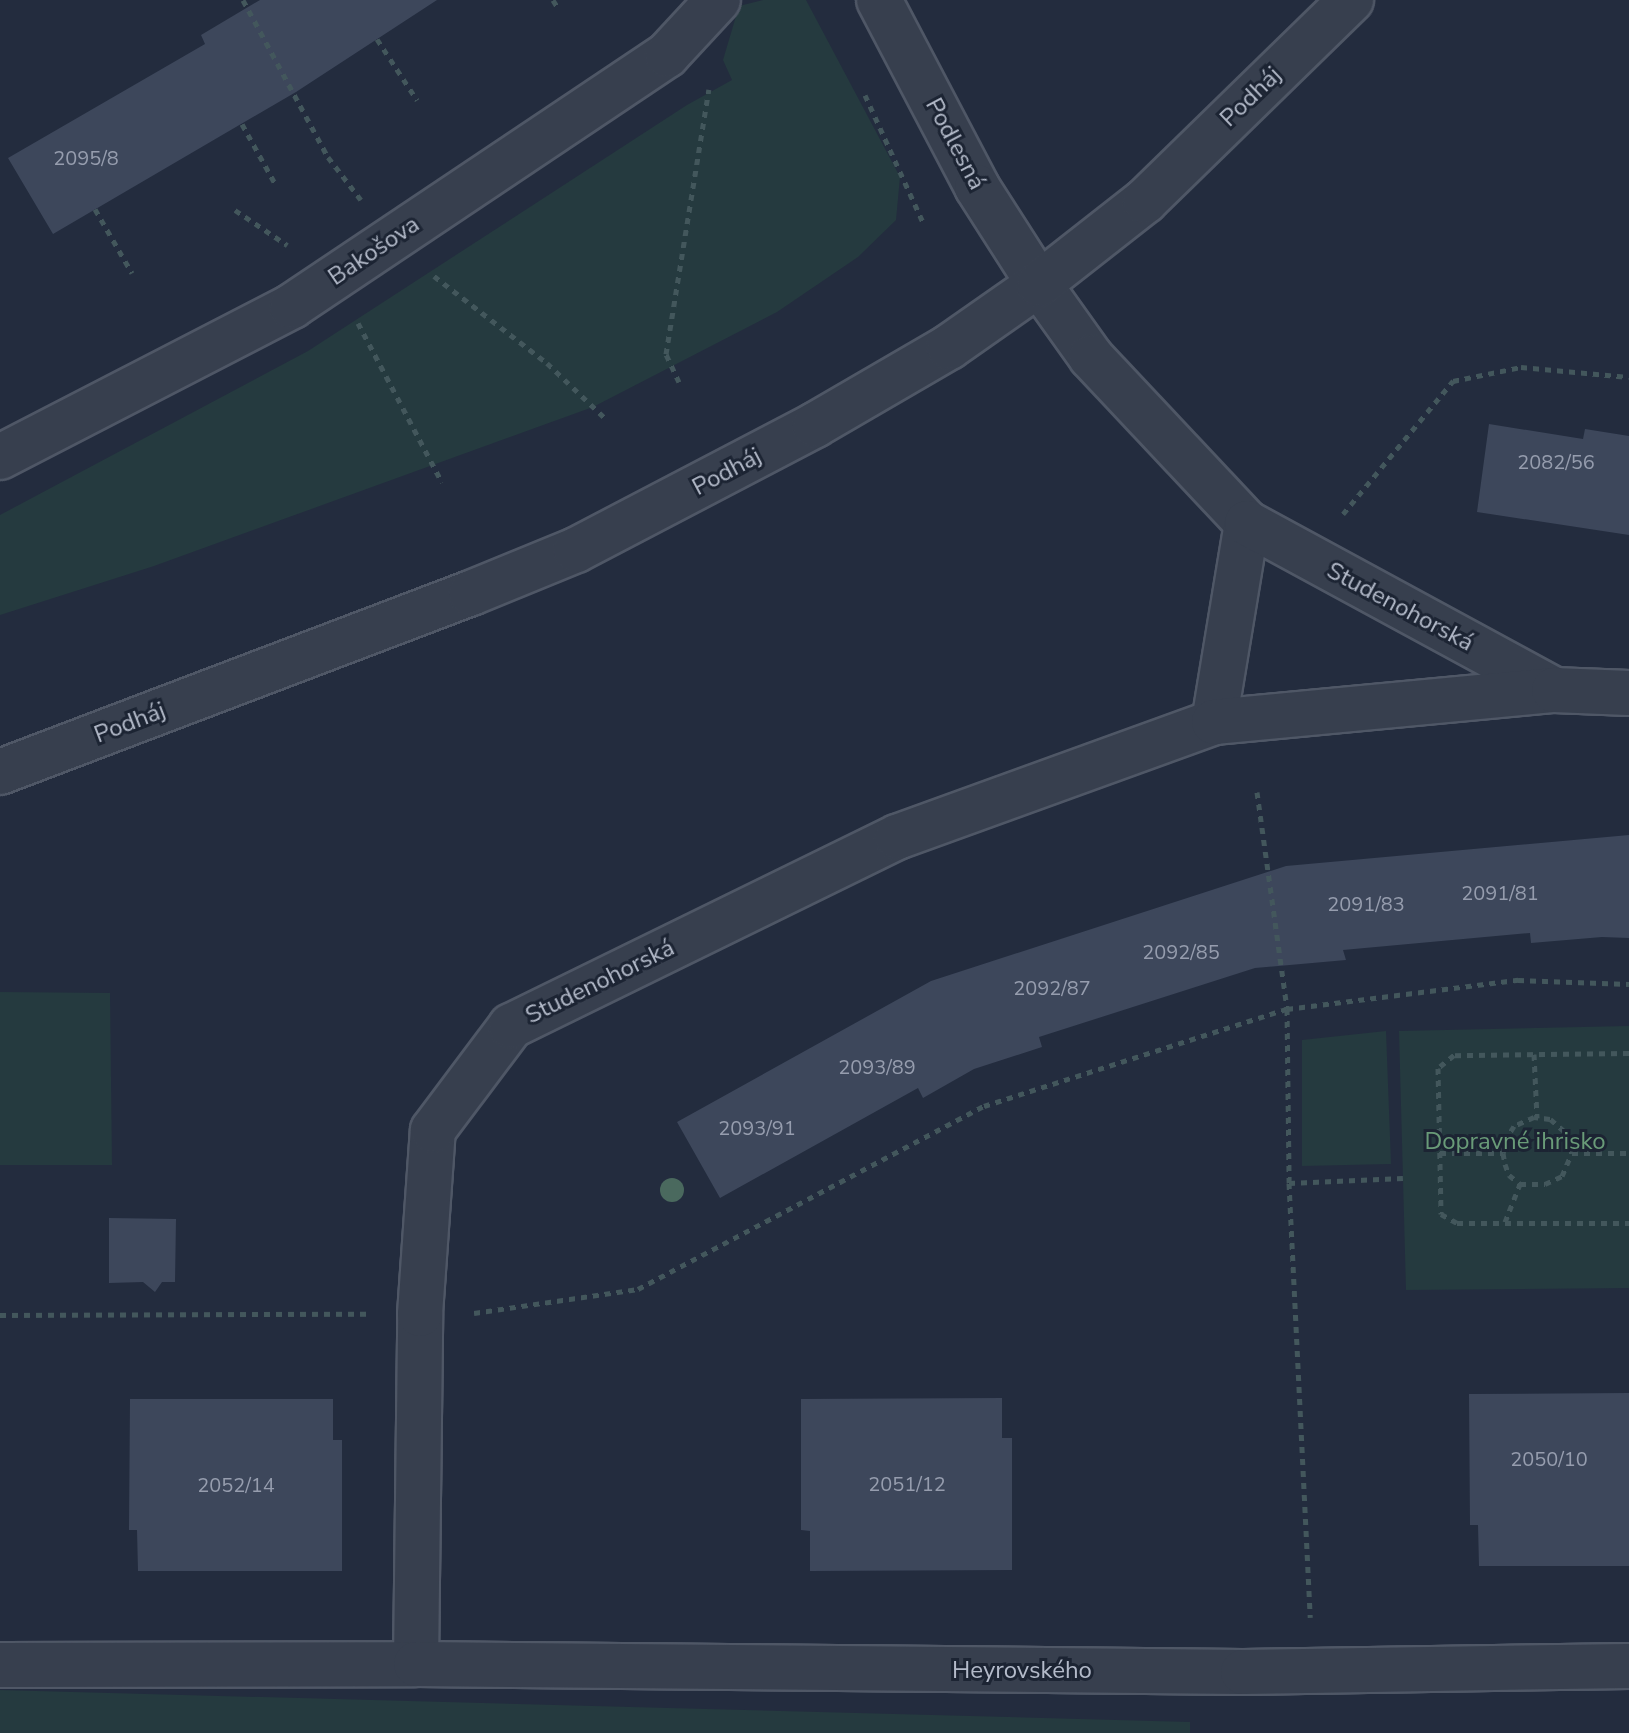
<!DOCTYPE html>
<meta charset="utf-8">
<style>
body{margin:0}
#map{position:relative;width:1629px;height:1733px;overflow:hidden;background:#232c3e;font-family:"Nunito Sans",sans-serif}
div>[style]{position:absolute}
.green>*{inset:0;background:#253a3f}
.building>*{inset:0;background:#3d475b}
.path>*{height:5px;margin-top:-2.5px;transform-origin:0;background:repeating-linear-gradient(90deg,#43575c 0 6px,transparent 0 12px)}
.roads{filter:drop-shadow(2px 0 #4f5766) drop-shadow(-2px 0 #4f5766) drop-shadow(0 2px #4f5766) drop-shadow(0 -2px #4f5766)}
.minor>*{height:44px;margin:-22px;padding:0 22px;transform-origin:22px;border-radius:22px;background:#373f4e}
.tertiary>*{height:44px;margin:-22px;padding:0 22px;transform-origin:22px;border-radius:22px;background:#373f4e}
.trees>*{width:24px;height:24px;margin:-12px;border-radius:50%;background:#4a695e}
span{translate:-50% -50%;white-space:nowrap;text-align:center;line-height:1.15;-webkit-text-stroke:6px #1c2433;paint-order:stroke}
.number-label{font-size:20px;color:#969dae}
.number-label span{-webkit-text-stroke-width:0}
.street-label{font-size:24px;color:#b3bac9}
.park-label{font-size:24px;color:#699b78}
</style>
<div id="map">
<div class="green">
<i style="clip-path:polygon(763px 0,806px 0,900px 177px,896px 220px,858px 257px,777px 312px,593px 407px,154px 566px,0 615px,0 515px,308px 351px,687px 105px,732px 80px,723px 60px,739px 6px)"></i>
<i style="clip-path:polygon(0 992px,110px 993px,112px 1165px,0 1165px)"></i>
<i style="clip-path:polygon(1629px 1026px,1629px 1288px,1406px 1290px,1399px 1031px)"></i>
<i style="clip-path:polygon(1386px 1031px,1391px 1164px,1302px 1166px,1302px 1040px)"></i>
<i style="clip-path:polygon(0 1690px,1190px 1722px,1190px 1733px,0 1733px)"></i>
</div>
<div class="building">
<i style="clip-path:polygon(260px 0,437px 0,296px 92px,53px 234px,8px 158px,205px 44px,201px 35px)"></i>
<i style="clip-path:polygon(1489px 424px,1583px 439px,1585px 429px,1629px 436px,1629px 535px,1477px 512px)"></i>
<i style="clip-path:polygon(1629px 835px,1629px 938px,1602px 937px,1531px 943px,1530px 933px,1343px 950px,1346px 960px,1255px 968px,1039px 1037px,1042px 1047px,974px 1069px,923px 1098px,918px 1088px,720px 1198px,677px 1122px,931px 981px,1286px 866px)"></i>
<i style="clip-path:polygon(109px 1218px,176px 1219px,175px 1282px,162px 1282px,155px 1292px,143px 1282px,109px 1283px)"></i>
<i style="clip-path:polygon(1629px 1393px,1629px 1566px,1479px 1566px,1478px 1525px,1470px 1525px,1469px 1394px)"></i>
<i style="clip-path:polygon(1002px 1398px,1002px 1438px,1012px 1438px,1012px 1570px,810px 1571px,810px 1531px,801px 1530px,801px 1399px)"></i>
<i style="clip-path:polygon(130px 1399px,333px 1399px,333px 1440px,342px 1440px,342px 1571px,138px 1571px,137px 1530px,129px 1530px)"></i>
</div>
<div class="path">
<i style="left:243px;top:0;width:179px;rotate:61.6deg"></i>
<i style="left:328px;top:157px;width:54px;rotate:52.5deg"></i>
<i style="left:553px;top:0;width:9px;rotate:58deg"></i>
<i style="left:377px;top:39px;width:73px;rotate:56.7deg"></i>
<i style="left:865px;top:95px;width:140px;rotate:65.5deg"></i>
<i style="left:242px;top:124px;width:70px;rotate:60.9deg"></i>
<i style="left:95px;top:209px;width:74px;rotate:60deg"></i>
<i style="left:235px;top:210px;width:63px;rotate:33.9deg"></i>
<i style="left:434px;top:276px;width:143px;rotate:37.6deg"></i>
<i style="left:547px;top:363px;width:80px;rotate:43.5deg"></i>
<i style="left:358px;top:323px;width:180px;rotate:62.2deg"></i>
<i style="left:679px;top:382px;width:31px;rotate:-115deg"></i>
<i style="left:666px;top:354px;width:268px;rotate:-80.8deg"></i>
<i style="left:1343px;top:514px;width:173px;rotate:-50.4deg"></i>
<i style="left:1453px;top:381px;width:69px;rotate:-11.6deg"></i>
<i style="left:1521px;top:367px;width:108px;rotate:5.3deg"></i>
<i style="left:1257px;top:792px;width:219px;rotate:82.1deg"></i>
<i style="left:1287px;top:1009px;width:174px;rotate:89.3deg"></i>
<i style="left:1289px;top:1183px;width:435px;rotate:87.2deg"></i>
<i style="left:1629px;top:1053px;width:175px;rotate:179.3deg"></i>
<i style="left:1454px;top:1055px;width:21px;rotate:141deg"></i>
<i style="left:1438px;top:1068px;width:146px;rotate:88.8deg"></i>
<i style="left:1441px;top:1214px;width:18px;rotate:29deg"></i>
<i style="left:1457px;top:1223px;width:172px"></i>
<i style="left:1534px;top:1054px;width:64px;rotate:87.3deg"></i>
<i style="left:1440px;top:1153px;width:63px"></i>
<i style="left:1572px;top:1153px;width:57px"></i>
<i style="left:1289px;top:1183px;width:114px;rotate:-2.5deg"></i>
<i style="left:1505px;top:1222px;width:41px;rotate:-68.5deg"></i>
<i style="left:1520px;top:1184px;width:25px"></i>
<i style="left:1545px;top:1184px;width:19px;rotate:-25deg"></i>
<i style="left:1562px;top:1176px;width:25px;rotate:-67deg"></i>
<i style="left:1572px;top:1153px;width:23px;rotate:-110deg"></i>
<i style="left:1564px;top:1131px;width:18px;rotate:-139deg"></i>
<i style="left:1550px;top:1119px;width:16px;rotate:-173deg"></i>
<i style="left:1534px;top:1117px;width:22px;rotate:156deg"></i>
<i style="left:1514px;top:1126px;width:13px;rotate:122deg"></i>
<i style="left:1507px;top:1137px;width:16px;rotate:104deg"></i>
<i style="left:1503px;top:1153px;width:11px;rotate:80deg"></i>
<i style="left:1505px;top:1164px;width:12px;rotate:70deg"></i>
<i style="left:1509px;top:1175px;width:14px;rotate:39deg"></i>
<i style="left:474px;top:1313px;width:166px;rotate:-8.3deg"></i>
<i style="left:638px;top:1289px;width:391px;rotate:-27.9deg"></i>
<i style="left:984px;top:1106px;width:318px;rotate:-17.8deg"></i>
<i style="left:1287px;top:1009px;width:233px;rotate:-7.2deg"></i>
<i style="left:1518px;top:980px;width:111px;rotate:2.1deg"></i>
<i style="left:0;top:1315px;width:368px;rotate:-0.2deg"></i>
</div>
<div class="roads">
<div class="minor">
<i style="left:879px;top:0;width:211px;rotate:62.3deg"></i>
<i style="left:977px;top:187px;width:115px;rotate:57.4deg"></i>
<i style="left:1039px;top:284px;width:90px;rotate:54.5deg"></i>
<i style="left:1091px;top:357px;width:228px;rotate:46.8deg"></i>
<i style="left:1247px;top:523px;width:202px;rotate:99.4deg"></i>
<i style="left:0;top:457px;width:329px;rotate:-27.3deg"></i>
<i style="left:292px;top:306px;width:451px;rotate:-33.8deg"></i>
<i style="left:667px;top:55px;width:75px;rotate:-47.2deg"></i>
<i style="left:1247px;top:523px;width:349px;rotate:28.5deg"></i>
<i style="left:416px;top:1664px;width:350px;rotate:-89.3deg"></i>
<i style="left:420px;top:1314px;width:184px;rotate:-86deg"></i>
<i style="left:433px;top:1130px;width:130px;rotate:-53.1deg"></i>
<i style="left:511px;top:1026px;width:430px;rotate:-26.1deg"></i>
<i style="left:897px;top:837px;width:337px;rotate:-19.9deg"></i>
<i style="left:1214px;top:722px;width:342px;rotate:-5.4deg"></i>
<i style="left:1554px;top:690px;width:75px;rotate:2.3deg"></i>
<i style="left:0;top:1665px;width:416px;rotate:-0.1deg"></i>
<i style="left:416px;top:1664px;width:827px;rotate:0.55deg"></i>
<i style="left:1243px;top:1672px;width:386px;rotate:-0.9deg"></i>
</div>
<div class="tertiary">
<i style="left:0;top:772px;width:504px;rotate:-20.81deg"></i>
<i style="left:471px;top:593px;width:113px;rotate:-22.3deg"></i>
<i style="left:576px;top:550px;width:270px;rotate:-27.6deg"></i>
<i style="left:815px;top:425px;width:155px;rotate:-30.2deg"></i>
<i style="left:949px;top:347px;width:110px;rotate:-35deg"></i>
<i style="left:1039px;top:284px;width:135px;rotate:-38.1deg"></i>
<i style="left:1145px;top:201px;width:288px;rotate:-44.3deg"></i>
</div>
</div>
<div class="trees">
<i style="left:672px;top:1190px"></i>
</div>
<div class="number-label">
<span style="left:86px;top:158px">2095/8</span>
<span style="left:1556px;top:462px">2082/56</span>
<span style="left:1500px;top:893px">2091/81</span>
<span style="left:1366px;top:904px">2091/83</span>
<span style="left:1181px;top:952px">2092/85</span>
<span style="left:1052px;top:988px">2092/87</span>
<span style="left:877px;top:1067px">2093/89</span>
<span style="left:757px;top:1128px">2093/91</span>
<span style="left:1549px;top:1459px">2050/10</span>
<span style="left:907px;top:1484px">2051/12</span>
<span style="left:236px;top:1485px">2052/14</span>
</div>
<div class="street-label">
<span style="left:1251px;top:97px;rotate:-44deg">Podháj</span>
<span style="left:955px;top:144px;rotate:62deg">Podlesná</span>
<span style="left:374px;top:251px;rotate:-34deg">Bakošova</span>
<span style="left:727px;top:472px;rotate:-28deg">Podháj</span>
<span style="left:1400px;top:607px;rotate:28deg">Studenohorská</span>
<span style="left:130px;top:723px;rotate:-21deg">Podháj</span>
<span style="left:600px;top:982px;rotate:-26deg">Studenohorská</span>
<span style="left:1022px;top:1671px">Heyrovského</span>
</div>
<div class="park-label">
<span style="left:1515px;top:1142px">Dopravné ihrisko</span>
</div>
</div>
